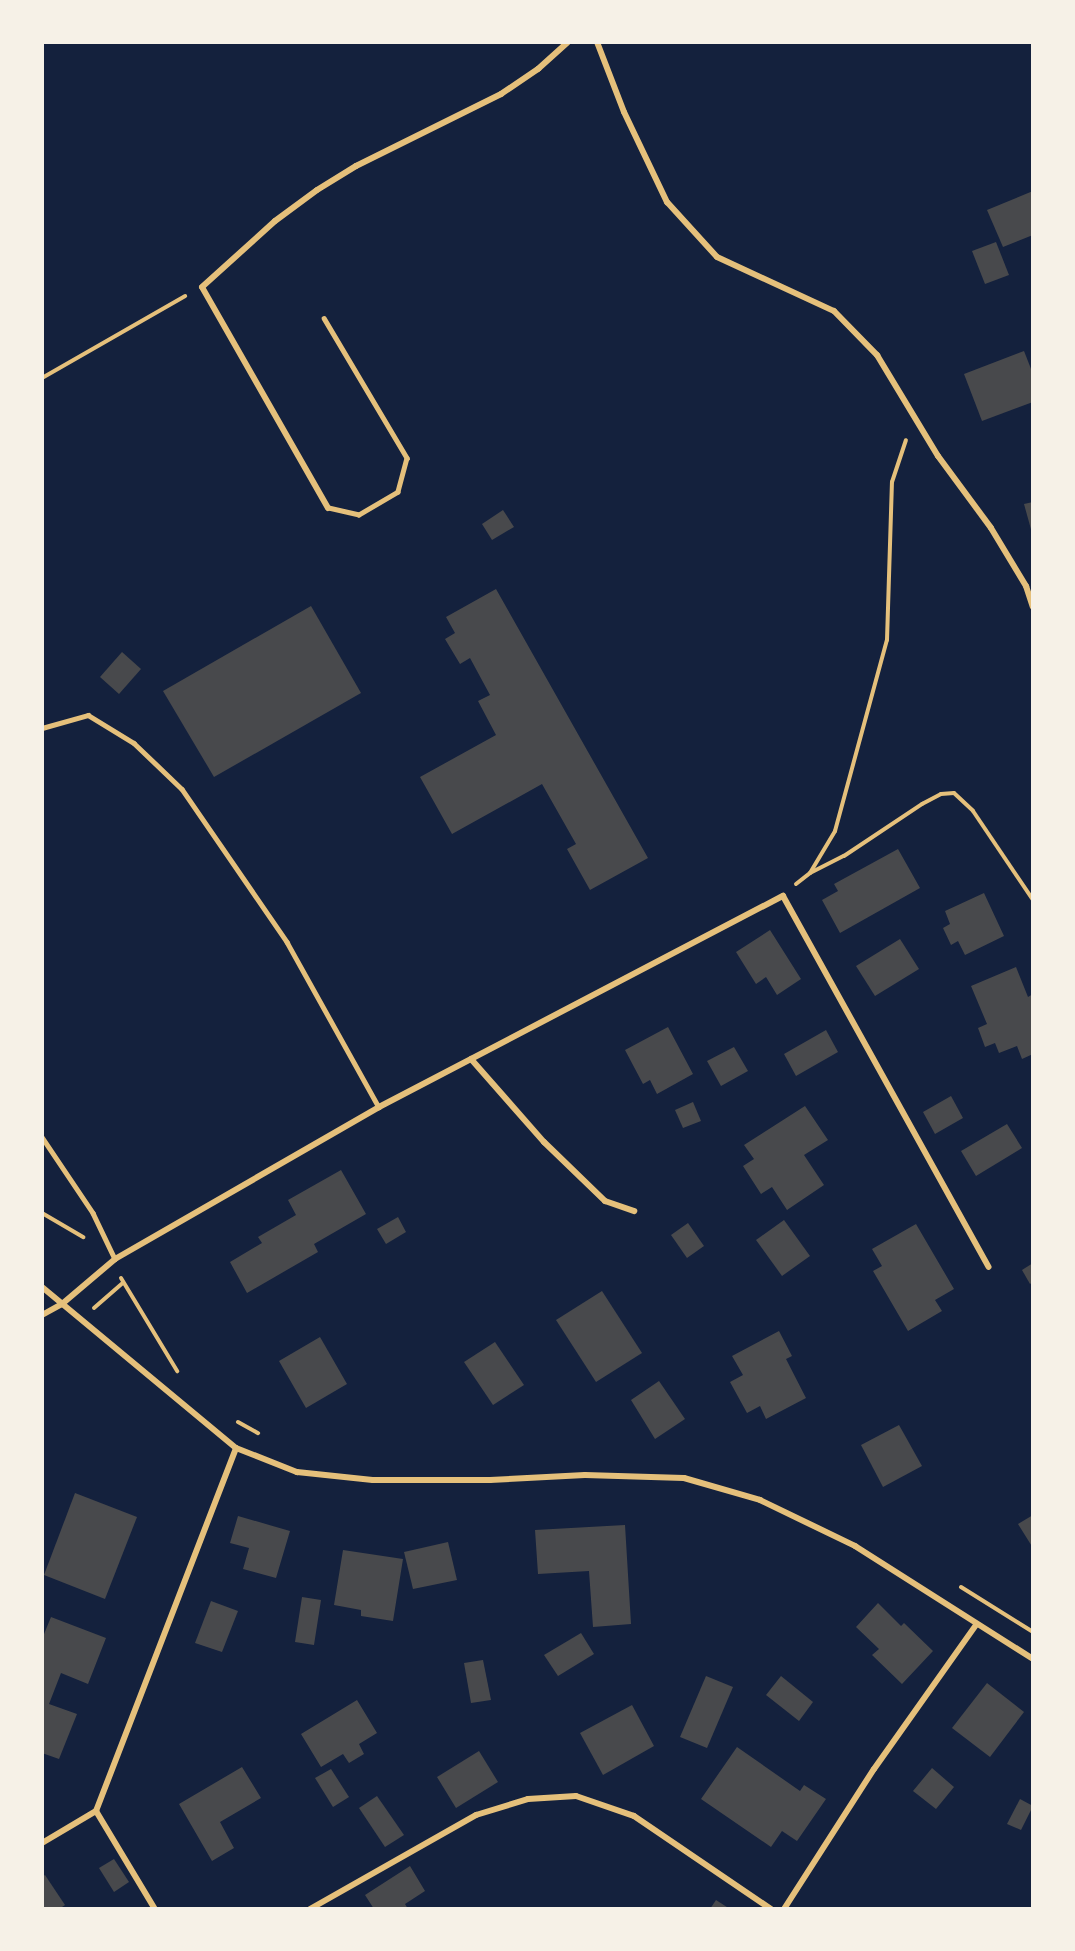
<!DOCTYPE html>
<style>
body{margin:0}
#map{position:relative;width:1075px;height:1951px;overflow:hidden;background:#14213d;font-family:"Varela Round",sans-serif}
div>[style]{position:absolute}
.building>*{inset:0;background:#48494c}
.path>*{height:4px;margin:-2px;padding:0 2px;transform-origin:2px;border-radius:2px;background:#e5c07b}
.service>*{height:4.5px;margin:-2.25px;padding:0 2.25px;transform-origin:2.25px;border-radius:2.25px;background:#e5c07b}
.minor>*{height:6px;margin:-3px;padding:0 3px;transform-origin:3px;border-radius:3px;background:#e5c07b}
span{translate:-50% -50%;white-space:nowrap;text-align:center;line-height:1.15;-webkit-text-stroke:4.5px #f6f1e7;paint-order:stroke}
.frame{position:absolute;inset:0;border:44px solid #f6f1e7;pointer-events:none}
</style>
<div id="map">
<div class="building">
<i style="clip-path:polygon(1033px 191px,1033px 235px,1003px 247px,987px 210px)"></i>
<i style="clip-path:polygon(996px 242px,1009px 275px,985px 284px,972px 251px)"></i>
<i style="clip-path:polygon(1024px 351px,1033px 374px,1033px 402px,982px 421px,964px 374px)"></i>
<i style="clip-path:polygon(1033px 502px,1033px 533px,1032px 533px,1024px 504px)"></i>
<i style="clip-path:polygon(503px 510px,514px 527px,492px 540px,482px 524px)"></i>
<i style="clip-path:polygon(496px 589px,648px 858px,590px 890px,567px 849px,576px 844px,542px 784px,452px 834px,420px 777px,496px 735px,478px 701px,490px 695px,470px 658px,460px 664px,445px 639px,455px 633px,446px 617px)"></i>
<i style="clip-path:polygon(311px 606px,361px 693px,214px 777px,163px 691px)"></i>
<i style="clip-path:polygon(122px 652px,141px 669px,119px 694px,100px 677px)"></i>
<i style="clip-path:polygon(898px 849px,920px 888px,840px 933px,822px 900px,838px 891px,834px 884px)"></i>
<i style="clip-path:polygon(984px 893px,1004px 936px,965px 955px,958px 941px,951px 945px,943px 928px,950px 924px,945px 911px)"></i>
<i style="clip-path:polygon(770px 930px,801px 979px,777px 995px,766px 977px,756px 984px,736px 952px)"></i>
<i style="clip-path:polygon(900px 939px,919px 969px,875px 996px,856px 966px)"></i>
<i style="clip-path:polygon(1016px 967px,1028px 997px,1033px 994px,1033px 1054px,1022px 1059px,1017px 1046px,999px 1053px,995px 1043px,985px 1047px,978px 1028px,987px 1024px,971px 986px)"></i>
<i style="clip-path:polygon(668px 1027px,693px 1074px,657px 1094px,650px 1080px,643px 1084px,625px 1050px)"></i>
<i style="clip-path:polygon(826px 1030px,838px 1052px,796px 1076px,784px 1054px)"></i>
<i style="clip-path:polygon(734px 1047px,748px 1071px,721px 1086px,707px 1061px)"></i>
<i style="clip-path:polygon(951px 1096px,963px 1118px,935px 1134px,923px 1112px)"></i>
<i style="clip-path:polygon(693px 1102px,701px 1121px,683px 1128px,675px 1110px)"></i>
<i style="clip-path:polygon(805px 1106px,828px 1140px,804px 1155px,824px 1185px,787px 1210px,772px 1187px,761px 1194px,743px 1166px,754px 1159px,744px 1145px)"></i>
<i style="clip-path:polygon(1007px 1124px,1022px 1148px,976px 1176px,961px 1151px)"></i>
<i style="clip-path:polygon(341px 1170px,366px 1214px,314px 1244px,318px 1252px,247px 1293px,230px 1262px,262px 1243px,258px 1237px,296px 1215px,288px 1200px)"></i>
<i style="clip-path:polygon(398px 1217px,406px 1232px,386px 1244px,377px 1229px)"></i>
<i style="clip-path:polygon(784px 1220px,810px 1256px,782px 1276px,756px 1240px)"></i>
<i style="clip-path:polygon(688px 1223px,704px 1246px,687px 1258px,671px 1235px)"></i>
<i style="clip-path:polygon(916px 1224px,954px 1289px,935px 1300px,942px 1311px,908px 1331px,873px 1271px,882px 1266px,872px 1249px)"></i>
<i style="clip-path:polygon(1033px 1263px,1033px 1282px,1030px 1284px,1022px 1270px)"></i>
<i style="clip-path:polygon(602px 1291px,642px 1353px,596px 1382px,556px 1320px)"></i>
<i style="clip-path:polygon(779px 1331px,792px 1356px,786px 1359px,806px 1398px,766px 1419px,760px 1406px,747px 1413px,730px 1382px,743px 1375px,732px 1356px)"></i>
<i style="clip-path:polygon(320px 1337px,347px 1384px,306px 1408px,279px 1361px)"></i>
<i style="clip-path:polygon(495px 1342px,524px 1385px,493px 1405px,464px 1362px)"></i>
<i style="clip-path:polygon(659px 1381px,685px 1419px,655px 1439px,631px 1400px)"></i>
<i style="clip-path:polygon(899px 1425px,922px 1466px,883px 1487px,861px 1445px)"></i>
<i style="clip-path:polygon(75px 1493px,137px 1517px,105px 1599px,44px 1575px)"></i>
<i style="clip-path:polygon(1033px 1515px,1033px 1548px,1018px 1524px)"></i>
<i style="clip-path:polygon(238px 1516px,290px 1531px,276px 1578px,243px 1569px,249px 1548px,230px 1543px)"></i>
<i style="clip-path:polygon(625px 1525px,631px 1624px,593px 1627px,589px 1571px,538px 1574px,535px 1530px)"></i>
<i style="clip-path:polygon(448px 1542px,457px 1580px,413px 1589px,404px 1552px)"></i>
<i style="clip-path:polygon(343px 1550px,403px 1559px,393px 1621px,361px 1616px,361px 1610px,334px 1605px)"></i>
<i style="clip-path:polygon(302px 1597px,321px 1600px,314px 1645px,295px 1642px)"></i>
<i style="clip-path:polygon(211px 1601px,238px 1611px,222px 1652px,195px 1643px)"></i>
<i style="clip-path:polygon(878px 1603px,901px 1626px,904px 1623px,933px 1651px,902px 1684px,872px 1655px,879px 1649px,856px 1627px)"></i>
<i style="clip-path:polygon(51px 1617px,106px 1638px,88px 1684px,61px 1673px,49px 1704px,77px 1714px,59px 1759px,42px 1753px,42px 1639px)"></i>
<i style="clip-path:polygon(581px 1633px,594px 1654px,558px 1676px,544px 1655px)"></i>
<i style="clip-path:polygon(483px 1660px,491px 1700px,471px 1703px,464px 1663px)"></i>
<i style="clip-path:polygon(706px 1676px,733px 1687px,707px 1748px,680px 1737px)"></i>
<i style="clip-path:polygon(781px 1676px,813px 1702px,799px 1721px,766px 1695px)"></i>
<i style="clip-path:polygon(987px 1683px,1024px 1712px,990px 1757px,952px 1728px)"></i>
<i style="clip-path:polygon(357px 1700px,377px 1733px,359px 1744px,364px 1754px,349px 1763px,343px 1754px,321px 1767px,301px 1734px)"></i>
<i style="clip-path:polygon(632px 1705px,654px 1746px,603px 1775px,580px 1733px)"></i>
<i style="clip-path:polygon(737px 1747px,800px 1791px,804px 1785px,826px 1799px,797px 1841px,782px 1831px,771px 1847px,701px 1799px)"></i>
<i style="clip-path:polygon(479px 1751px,498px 1782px,456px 1808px,437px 1777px)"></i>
<i style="clip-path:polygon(242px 1767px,261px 1798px,220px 1822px,234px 1848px,212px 1861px,179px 1804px)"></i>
<i style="clip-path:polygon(932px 1768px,954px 1787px,936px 1809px,913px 1791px)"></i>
<i style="clip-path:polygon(331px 1769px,349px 1797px,333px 1807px,315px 1778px)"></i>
<i style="clip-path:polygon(377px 1796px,404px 1835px,385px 1847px,359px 1808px)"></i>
<i style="clip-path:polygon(1020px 1799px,1033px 1806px,1021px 1830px,1007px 1824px)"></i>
<i style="clip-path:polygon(114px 1859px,129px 1882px,114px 1892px,99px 1868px)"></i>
<i style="clip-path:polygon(410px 1866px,425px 1891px,405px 1904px,408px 1909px,374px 1909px,365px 1895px)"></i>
<i style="clip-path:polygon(45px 1875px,65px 1905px,59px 1909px,42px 1909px,42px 1877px)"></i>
<i style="clip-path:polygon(716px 1900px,730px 1909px,710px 1909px)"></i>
</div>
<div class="path">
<i style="left:42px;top:378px;width:165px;rotate:-29.8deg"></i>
<i style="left:810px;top:873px;width:38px;rotate:-27deg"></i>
<i style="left:844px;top:856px;width:94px;rotate:-33.7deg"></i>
<i style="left:922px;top:804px;width:21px;rotate:-28deg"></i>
<i style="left:941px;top:794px;width:13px;rotate:-4deg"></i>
<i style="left:954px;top:793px;width:26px;rotate:43deg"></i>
<i style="left:973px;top:811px;width:107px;rotate:56deg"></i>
<i style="left:796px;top:884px;width:18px;rotate:-38deg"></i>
<i style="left:810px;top:873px;width:49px;rotate:-59.2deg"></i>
<i style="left:835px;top:831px;width:198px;rotate:-74.8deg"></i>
<i style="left:887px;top:640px;width:158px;rotate:-88.2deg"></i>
<i style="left:892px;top:482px;width:44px;rotate:-71.6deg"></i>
<i style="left:42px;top:1213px;width:48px;rotate:30.3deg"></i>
<i style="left:121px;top:1278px;width:109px;rotate:58.9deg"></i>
<i style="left:94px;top:1308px;width:38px;rotate:-41deg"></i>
<i style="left:238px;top:1422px;width:23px;rotate:29deg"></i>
<i style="left:961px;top:1587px;width:85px;rotate:32deg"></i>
</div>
<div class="service">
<i style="left:324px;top:318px;width:163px;rotate:59.3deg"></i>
<i style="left:407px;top:458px;width:35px;rotate:105deg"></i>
<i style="left:398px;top:492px;width:45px;rotate:149.5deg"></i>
<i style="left:359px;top:515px;width:32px;rotate:-167deg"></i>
<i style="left:42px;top:728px;width:48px;rotate:-15.8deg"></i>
<i style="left:88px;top:715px;width:54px;rotate:31.3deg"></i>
<i style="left:134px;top:743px;width:66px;rotate:43.8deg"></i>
<i style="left:182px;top:789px;width:186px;rotate:55.5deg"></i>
<i style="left:287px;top:942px;width:189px;rotate:60.9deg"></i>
<i style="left:42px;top:1137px;width:92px;rotate:56.1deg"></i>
<i style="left:93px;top:1213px;width:51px;rotate:64.4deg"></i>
</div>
<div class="minor">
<i style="left:597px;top:42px;width:75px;rotate:68.9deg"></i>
<i style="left:624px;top:112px;width:100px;rotate:64.5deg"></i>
<i style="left:667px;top:202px;width:74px;rotate:47.7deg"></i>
<i style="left:717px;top:257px;width:129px;rotate:24.8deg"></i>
<i style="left:834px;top:311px;width:62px;rotate:45.7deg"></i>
<i style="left:877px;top:355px;width:118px;rotate:58.9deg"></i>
<i style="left:938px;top:456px;width:89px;rotate:53.6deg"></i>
<i style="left:991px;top:528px;width:68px;rotate:58.9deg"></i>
<i style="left:1026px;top:586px;width:22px;rotate:72deg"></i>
<i style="left:328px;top:508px;width:254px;rotate:-119.7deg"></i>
<i style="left:202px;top:287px;width:98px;rotate:-42.1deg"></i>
<i style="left:275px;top:221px;width:52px;rotate:-36.4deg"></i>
<i style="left:317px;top:190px;width:46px;rotate:-31.6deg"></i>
<i style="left:356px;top:166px;width:162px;rotate:-26.4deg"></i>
<i style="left:501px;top:94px;width:45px;rotate:-34deg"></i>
<i style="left:538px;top:69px;width:40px;rotate:-42deg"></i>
<i style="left:471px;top:1059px;width:111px;rotate:48.7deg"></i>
<i style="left:544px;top:1142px;width:85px;rotate:44deg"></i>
<i style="left:605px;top:1201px;width:31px;rotate:19deg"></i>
<i style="left:42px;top:1287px;width:252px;rotate:39.7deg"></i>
<i style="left:236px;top:1448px;width:66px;rotate:21.5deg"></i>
<i style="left:297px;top:1472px;width:76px;rotate:6deg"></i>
<i style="left:373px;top:1480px;width:117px"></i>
<i style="left:490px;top:1480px;width:95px;rotate:-3deg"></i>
<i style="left:585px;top:1475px;width:99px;rotate:1.7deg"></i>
<i style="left:684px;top:1478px;width:79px;rotate:16.1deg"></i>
<i style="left:760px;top:1500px;width:106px;rotate:25.8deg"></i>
<i style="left:855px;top:1546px;width:211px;rotate:32.4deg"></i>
<i style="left:42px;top:1315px;width:23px;rotate:-29deg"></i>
<i style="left:62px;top:1304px;width:70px;rotate:-40.3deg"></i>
<i style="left:115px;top:1259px;width:305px;rotate:-29.9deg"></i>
<i style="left:379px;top:1107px;width:456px;rotate:-27.6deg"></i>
<i style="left:783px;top:896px;width:424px;rotate:61deg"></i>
<i style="left:96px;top:1811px;width:114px;rotate:59deg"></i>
<i style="left:42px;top:1843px;width:63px;rotate:-30.7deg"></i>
<i style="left:96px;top:1811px;width:389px;rotate:-68.9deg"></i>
<i style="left:310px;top:1909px;width:191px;rotate:-29.5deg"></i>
<i style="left:476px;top:1815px;width:54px;rotate:-17.1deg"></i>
<i style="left:528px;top:1799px;width:48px;rotate:-3.6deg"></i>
<i style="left:576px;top:1796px;width:61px;rotate:19deg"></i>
<i style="left:634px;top:1816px;width:166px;rotate:34.2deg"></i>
<i style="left:784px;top:1909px;width:166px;rotate:-57.3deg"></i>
<i style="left:874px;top:1769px;width:176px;rotate:-54.7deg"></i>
</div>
<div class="frame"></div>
</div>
